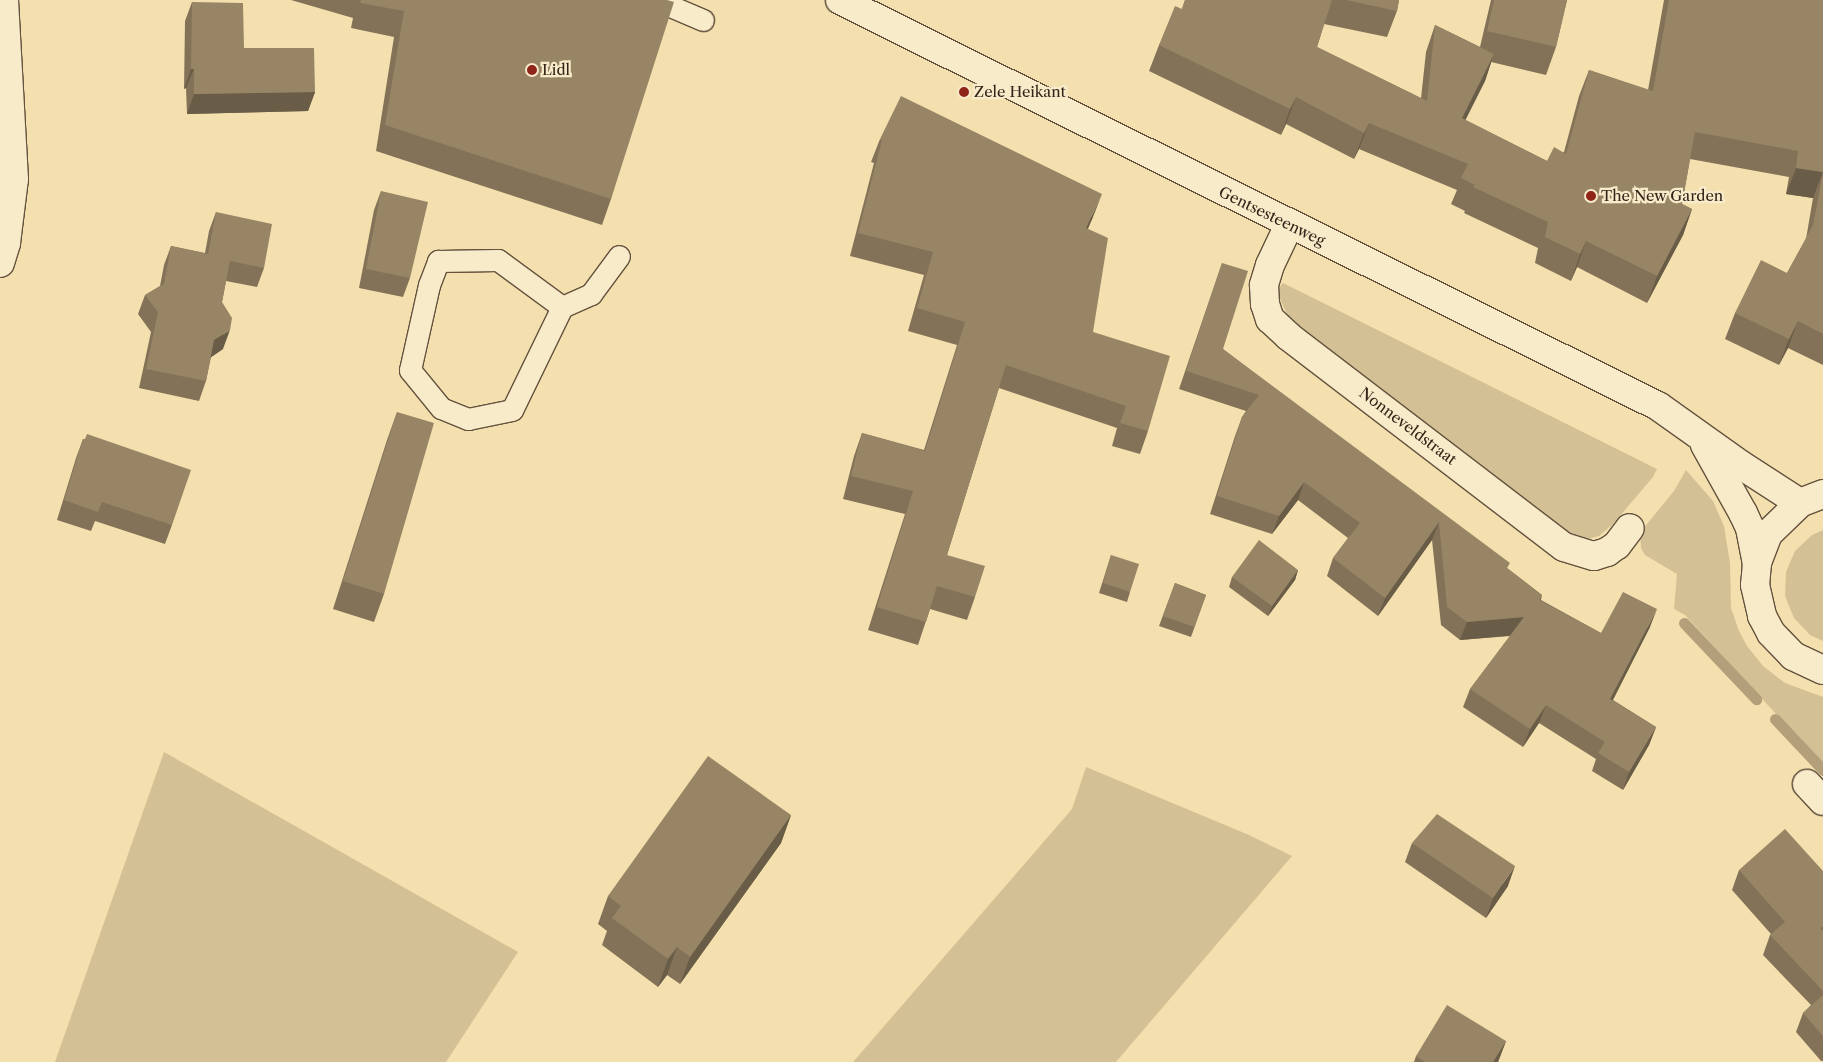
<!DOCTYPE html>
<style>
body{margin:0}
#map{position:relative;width:1823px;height:1062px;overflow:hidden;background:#f4e0ae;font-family:"Libre Caslon Text",serif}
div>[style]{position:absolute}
.green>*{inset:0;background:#d3c095}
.stream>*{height:11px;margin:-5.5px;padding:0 5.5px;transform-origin:5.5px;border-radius:5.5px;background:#b3a07b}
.roads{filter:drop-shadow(1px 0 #64523e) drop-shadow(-1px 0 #64523e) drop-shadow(0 1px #64523e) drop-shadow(0 -1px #64523e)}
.lane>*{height:21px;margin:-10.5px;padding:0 10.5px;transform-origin:10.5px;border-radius:10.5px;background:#f8ebca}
.street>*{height:28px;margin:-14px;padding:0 14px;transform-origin:14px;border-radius:14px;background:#f8ebca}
.secondary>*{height:28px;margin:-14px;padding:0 14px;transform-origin:14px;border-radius:14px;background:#f8ebca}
.wall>*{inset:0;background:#837258}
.shaded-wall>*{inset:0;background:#6a5d47}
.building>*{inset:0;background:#988566}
.dots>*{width:14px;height:14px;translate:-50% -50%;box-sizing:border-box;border:2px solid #f8ebca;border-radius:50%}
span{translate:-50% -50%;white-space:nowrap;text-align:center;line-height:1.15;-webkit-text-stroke:4.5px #f8ebca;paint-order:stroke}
.poi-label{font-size:15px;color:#342319}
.left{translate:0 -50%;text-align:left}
.street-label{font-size:15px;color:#342319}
</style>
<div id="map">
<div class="green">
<i style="clip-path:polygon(1283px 283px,1657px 469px,1653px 477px,1613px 524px,1599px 536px,1584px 540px,1574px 537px,1299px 327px,1287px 314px,1280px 299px,1279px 288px)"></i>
<i style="clip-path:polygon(1686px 470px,1713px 501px,1724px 526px,1730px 563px,1731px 608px,1739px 631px,1747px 646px,1763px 666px,1785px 683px,1823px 697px,1823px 765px,1685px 615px,1674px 609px,1677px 574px,1645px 555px,1641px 548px,1640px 534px,1643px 529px,1674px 491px)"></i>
<i style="clip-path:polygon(1823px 530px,1823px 641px,1810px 635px,1794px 618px,1785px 596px,1786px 572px,1795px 551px,1812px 535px)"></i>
<i style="clip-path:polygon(164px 752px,518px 952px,446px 1062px,55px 1062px)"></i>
<i style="clip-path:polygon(1086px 767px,1249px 835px,1292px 856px,1116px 1062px,853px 1062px,1072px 809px)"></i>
</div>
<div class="stream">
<i style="left:1684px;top:623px;width:105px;rotate:46.5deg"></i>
<i style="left:1775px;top:719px;width:70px;rotate:46.7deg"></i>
</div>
<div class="roads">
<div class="lane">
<i style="left:656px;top:0;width:51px;rotate:23.1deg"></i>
<i style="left:562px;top:307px;width:114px;rotate:115.9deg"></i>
<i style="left:512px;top:410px;width:45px;rotate:168.4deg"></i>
<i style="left:468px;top:419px;width:29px;rotate:-158deg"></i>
<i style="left:441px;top:408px;width:49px;rotate:-129.2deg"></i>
<i style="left:410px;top:370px;width:87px;rotate:-77.4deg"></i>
<i style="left:429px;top:285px;width:26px;rotate:-69deg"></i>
<i style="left:438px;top:261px;width:60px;rotate:-1deg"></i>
<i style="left:498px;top:260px;width:79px;rotate:36.3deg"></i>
<i style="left:562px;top:307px;width:32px;rotate:-24deg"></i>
<i style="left:591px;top:294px;width:47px;rotate:-53.6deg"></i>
</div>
<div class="street">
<i style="left:1289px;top:225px;width:44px;rotate:115.4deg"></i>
<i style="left:1270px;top:265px;width:21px;rotate:107deg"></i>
<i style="left:1264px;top:285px;width:19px;rotate:87deg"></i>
<i style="left:1265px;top:304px;width:16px;rotate:72deg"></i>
<i style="left:1270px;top:319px;width:25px;rotate:43deg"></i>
<i style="left:1288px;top:336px;width:347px;rotate:37.4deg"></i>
<i style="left:1564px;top:547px;width:31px;rotate:17deg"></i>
<i style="left:1594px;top:556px;width:14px;rotate:-17deg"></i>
<i style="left:1607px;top:552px;width:12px;rotate:-35deg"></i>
<i style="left:1617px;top:545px;width:21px;rotate:-53deg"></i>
<i style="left:1807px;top:784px;width:23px;rotate:47deg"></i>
</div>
<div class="secondary">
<i style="left:840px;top:0;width:913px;rotate:26.4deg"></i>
<i style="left:1658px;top:406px;width:102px;rotate:35.4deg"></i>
<i style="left:1741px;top:465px;width:70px;rotate:32.8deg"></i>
<i style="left:0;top:263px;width:21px;rotate:-73deg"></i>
<i style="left:6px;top:243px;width:64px;rotate:-82.9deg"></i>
<i style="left:14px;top:179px;width:179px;rotate:-93.2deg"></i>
<i style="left:1705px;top:445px;width:78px;rotate:60.8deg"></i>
<i style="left:1743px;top:513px;width:17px;rotate:65deg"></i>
<i style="left:1750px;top:528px;width:36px;rotate:79deg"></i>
<i style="left:1823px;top:494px;width:25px;rotate:159deg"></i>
<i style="left:1800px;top:503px;width:45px;rotate:135.9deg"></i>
<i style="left:1768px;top:534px;width:31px;rotate:111deg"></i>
<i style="left:1757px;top:563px;width:22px;rotate:95deg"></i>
<i style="left:1755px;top:585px;width:32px;rotate:77deg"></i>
<i style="left:1762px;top:616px;width:19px;rotate:62deg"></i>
<i style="left:1771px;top:633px;width:32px;rotate:46deg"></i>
<i style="left:1793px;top:656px;width:33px;rotate:25deg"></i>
</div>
</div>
<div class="wall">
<i style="clip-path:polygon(291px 0,667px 0,611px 199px,602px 225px,376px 151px,394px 37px,351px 28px,353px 18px)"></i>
<i style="clip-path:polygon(1185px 0,1399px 0,1397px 11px,1387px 37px,1324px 24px,1317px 47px,1421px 98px,1426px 52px,1435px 25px,1480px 47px,1491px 0,1567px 0,1556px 47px,1546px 75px,1491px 62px,1485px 81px,1465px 120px,1547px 161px,1564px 152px,1579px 96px,1589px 70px,1648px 90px,1664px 0,1823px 0,1823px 365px,1788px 348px,1779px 365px,1725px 339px,1735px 313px,1787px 273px,1806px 239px,1813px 198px,1786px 194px,1789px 177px,1690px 159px,1682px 204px,1692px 209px,1683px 235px,1647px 303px,1577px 267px,1571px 281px,1535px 263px,1538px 248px,1464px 213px,1465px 211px,1451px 204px,1457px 190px,1359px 149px,1354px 159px,1286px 124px,1281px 135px,1149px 71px,1159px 45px,1182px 9px)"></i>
<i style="clip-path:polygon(192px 2px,244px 48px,315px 92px,308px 111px,187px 114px,186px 88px,184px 89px,185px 21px)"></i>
<i style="clip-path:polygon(880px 139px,1093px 217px,1088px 229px,1093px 332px,1148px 431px,1140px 454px,1112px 446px,1117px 428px,999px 388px,947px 555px,975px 597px,967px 620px,930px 609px,918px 645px,868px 630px,905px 514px,843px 499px,854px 456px,862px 433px,924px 450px,957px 345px,908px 331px,924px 275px,850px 256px,874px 163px,871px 162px)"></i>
<i style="clip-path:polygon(381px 191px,410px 278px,403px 297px,359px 288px,374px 210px)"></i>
<i style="clip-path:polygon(216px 212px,264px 268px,257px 287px,226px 281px,222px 302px,223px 349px,211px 357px,206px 381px,199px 401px,139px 388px,151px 332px,138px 314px,145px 295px,160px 286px,164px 265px,171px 246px,205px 253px,209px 231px)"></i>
<i style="clip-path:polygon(1222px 263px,1223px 349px,1542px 595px,1541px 600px,1601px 633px,1650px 627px,1613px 700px,1656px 727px,1649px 745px,1623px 790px,1592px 771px,1596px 759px,1539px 723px,1523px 747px,1463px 707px,1470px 689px,1510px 636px,1460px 640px,1441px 625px,1432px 540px,1378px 616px,1327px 576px,1333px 558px,1348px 538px,1298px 500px,1272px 534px,1210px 514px,1235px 436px,1242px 417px,1246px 411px,1179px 389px)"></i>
<i style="clip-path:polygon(397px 412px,384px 594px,374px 622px,333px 609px,387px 440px)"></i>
<i style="clip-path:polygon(83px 439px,172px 525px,165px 544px,95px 521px,91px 531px,57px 520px,76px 458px)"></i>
<i style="clip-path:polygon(1111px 555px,1130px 592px,1127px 602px,1099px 593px)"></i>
<i style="clip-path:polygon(1298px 570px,1295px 580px,1268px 616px,1229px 587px,1232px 577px)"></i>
<i style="clip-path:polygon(1175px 583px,1206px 595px,1191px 637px,1159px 626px)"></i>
<i style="clip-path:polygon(791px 815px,781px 843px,680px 984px,667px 975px,658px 987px,602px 945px,607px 931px,598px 924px,608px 896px)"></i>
<i style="clip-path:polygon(1412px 843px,1508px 886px,1486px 918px,1405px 862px)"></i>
<i style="clip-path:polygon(1739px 870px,1823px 871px,1823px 1061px,1821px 1061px,1796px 1032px,1803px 1013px,1811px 1005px,1763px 955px,1770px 935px,1771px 934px,1732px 890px)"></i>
<i style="clip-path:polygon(1506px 1041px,1498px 1062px,1414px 1062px,1416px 1056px)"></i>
</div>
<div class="shaded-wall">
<i style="clip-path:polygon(1494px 54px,1485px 81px,1453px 145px,1462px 118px)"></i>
<i style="clip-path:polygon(191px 69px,194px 69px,186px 88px,184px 89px)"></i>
<i style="clip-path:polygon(315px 92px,308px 111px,187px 114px,194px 94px)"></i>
<i style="clip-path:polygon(1296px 97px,1286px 124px,1281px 135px,1290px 109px)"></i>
<i style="clip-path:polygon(1369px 123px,1359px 149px,1354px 159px,1364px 133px)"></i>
<i style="clip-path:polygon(1796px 168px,1823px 172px,1813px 198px,1786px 194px)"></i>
<i style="clip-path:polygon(1102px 194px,1093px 217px,1077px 251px,1086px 228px)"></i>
<i style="clip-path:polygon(1692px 209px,1683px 235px,1647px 303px,1657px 276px)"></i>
<i style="clip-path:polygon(1586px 241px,1577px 267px,1571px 281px,1580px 254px)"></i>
<i style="clip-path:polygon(1798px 321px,1788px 348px,1779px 365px,1789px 339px)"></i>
<i style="clip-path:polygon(230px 330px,223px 349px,207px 360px,214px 340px)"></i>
<i style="clip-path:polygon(1304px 482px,1298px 500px,1272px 534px,1279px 516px)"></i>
<i style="clip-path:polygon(1439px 522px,1432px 540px,1378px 616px,1385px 598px)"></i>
<i style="clip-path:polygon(1298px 570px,1295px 580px,1268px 616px,1272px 606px)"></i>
<i style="clip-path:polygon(1657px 609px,1650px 627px,1604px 717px,1610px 699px)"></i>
<i style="clip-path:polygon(1524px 617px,1517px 635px,1460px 640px,1467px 622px)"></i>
<i style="clip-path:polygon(1546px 705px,1539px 723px,1523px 747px,1530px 729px)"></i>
<i style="clip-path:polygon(1656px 727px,1649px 745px,1623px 790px,1629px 772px)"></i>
<i style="clip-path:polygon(791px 815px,781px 843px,680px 984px,690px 957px)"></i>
<i style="clip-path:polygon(1515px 866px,1508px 886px,1486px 918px,1493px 898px)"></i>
<i style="clip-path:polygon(677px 947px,667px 975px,658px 987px,668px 959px)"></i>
<i style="clip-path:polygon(1506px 1041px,1498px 1062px,1493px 1062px)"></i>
</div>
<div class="building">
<i style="clip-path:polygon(361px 0,667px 0,674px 2px,611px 199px,385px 125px,404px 11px,360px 3px)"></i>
<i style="clip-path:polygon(1185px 0,1332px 0,1317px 47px,1427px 101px,1435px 25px,1494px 54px,1462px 118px,1547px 161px,1554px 147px,1566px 154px,1589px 70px,1653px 91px,1669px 0,1823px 0,1823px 334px,1798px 321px,1789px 339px,1735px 313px,1761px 260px,1787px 273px,1813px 225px,1823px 172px,1796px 168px,1798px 151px,1695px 132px,1682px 204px,1692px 209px,1657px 276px,1586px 241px,1580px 254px,1545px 237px,1548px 222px,1473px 187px,1475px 185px,1461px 178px,1468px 164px,1369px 123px,1364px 133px,1296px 97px,1290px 109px,1159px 45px,1175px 6px,1182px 9px)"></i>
<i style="clip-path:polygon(1346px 0,1399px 0,1397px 11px)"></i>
<i style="clip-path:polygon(1494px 0,1567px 0,1556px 47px,1487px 31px)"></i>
<i style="clip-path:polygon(192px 2px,243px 3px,244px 48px,314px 48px,315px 92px,194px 94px,194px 69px,191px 69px)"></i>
<i style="clip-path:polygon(901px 96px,1102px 194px,1086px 228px,1108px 238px,1093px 332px,1170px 356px,1148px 431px,1120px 423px,1126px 406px,1006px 365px,947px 555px,985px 566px,975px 597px,937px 586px,926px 622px,877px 607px,913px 491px,851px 476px,862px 433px,925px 451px,965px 322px,917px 308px,933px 252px,858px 233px,882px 140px,880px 139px)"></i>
<i style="clip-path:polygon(381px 191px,428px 202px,410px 278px,366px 269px)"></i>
<i style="clip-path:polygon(216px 212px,272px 224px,264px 268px,230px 261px,222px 302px,232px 318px,230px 330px,214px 340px,206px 381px,146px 369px,158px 312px,145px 295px,164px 284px,171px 246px,208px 254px)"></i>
<i style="clip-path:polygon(1222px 263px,1248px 271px,1223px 349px,1510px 563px,1507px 568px,1542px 595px,1539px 600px,1601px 633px,1623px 592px,1657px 609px,1610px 699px,1656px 727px,1629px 772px,1598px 753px,1605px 742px,1546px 705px,1530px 729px,1470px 689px,1524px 617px,1467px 622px,1447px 607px,1439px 522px,1385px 598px,1333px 558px,1360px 523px,1304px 482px,1279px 516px,1217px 496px,1242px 417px,1259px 395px,1186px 371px)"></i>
<i style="clip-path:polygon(397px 412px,434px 423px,384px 594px,343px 581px)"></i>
<i style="clip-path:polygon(87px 434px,191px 470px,172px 525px,102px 502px,98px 512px,64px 500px,83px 439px,85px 439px)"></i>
<i style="clip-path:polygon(1259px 540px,1298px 570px,1272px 606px,1232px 577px)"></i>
<i style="clip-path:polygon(1111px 555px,1139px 564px,1130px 592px,1103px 583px)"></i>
<i style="clip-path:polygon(1175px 583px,1206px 595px,1194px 627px,1163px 616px)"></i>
<i style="clip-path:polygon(708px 756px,791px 815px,690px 957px,677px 947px,668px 959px,612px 918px,621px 906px,608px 896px)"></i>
<i style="clip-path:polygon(1437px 814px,1515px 866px,1493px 898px,1412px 843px)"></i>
<i style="clip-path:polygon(1785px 829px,1823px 871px,1823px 926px,1820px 928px,1823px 931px,1823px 991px,1770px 935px,1785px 922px,1739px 870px)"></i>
<i style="clip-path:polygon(1823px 995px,1823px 1036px,1803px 1013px)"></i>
<i style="clip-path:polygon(1447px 1005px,1506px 1041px,1493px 1062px,1425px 1062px,1416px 1056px)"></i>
</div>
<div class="dots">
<i style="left:532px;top:70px;background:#8f2418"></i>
<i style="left:964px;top:92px;background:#8f2418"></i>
<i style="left:1591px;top:196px;background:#8f2418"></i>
</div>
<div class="poi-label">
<span class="left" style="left:542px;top:70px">Lidl</span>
<span class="left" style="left:974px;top:92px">Zele Heikant</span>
<span class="left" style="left:1601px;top:196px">The New Garden</span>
</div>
<div class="street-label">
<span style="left:1272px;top:216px;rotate:26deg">Gentsesteenweg</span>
<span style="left:1408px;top:426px;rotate:37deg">Nonneveldstraat</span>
</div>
</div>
